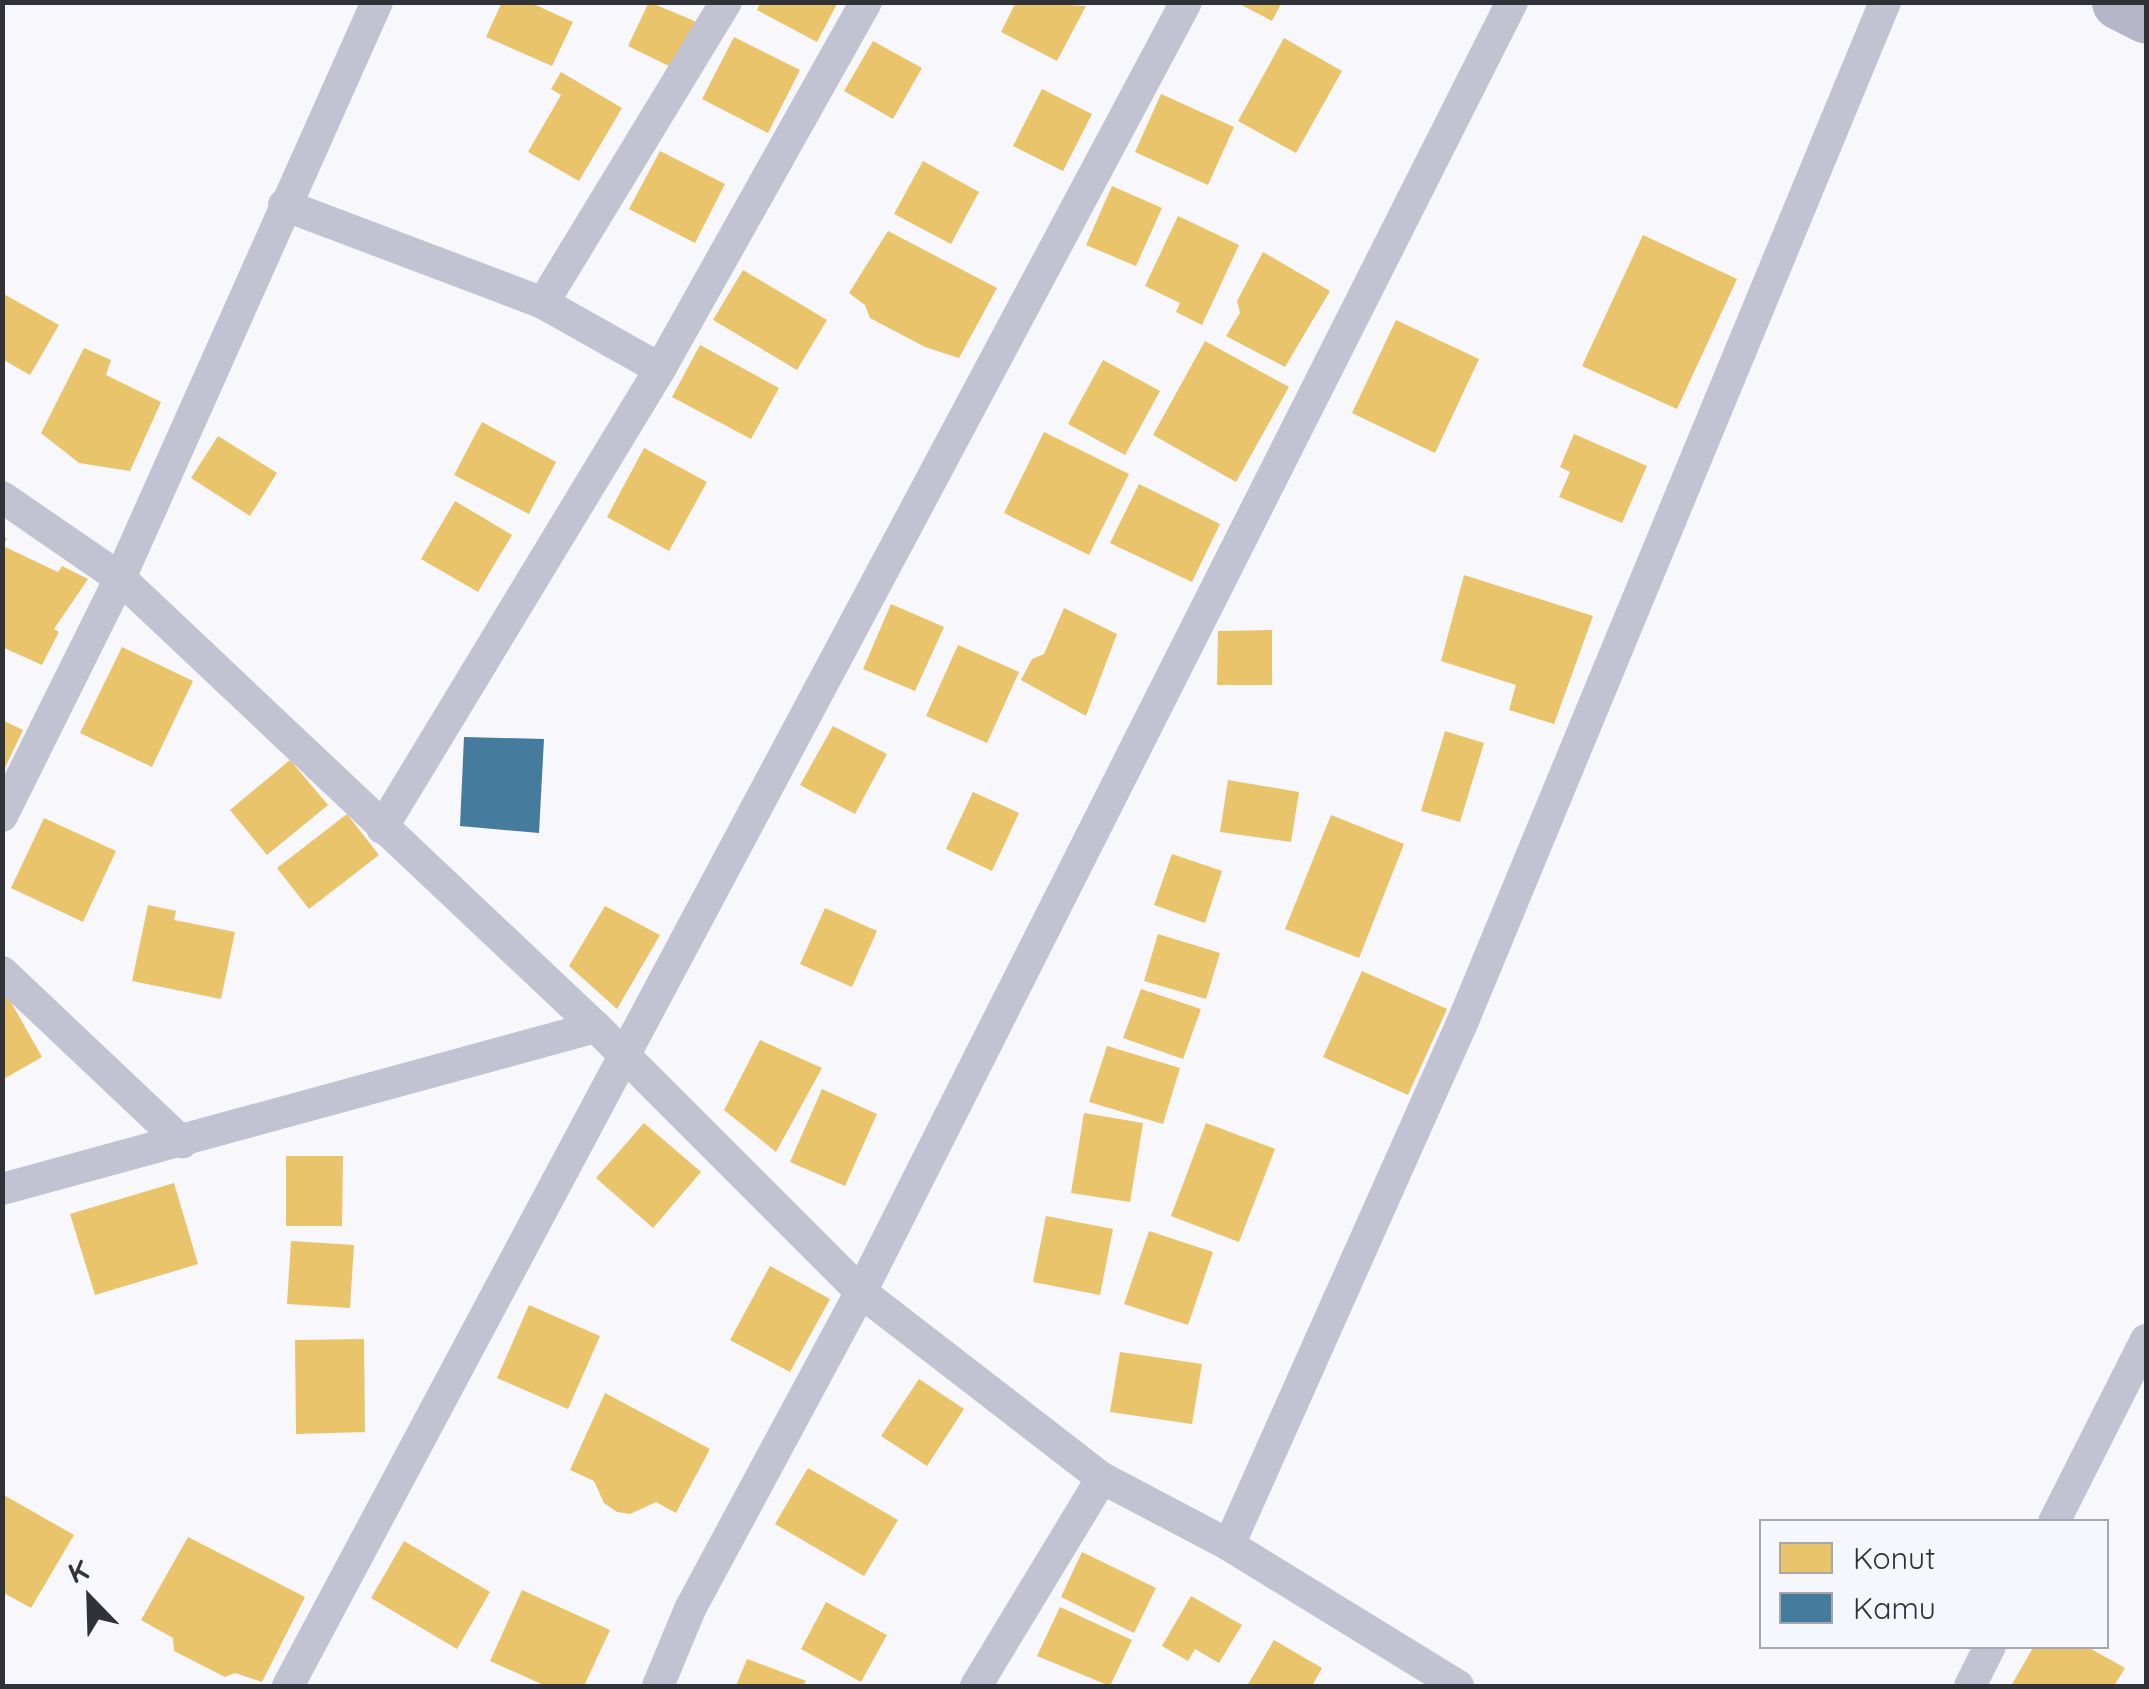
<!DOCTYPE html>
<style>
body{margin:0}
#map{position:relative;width:2149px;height:1689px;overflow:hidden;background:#f7f7fc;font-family:Quicksand,sans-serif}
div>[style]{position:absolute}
.homes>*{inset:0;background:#e9c46a}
.public>*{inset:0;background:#457b9d}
.street>*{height:32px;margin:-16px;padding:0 16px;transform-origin:16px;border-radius:16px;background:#c2c3d2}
.highway>*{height:55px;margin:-27.5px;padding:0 27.5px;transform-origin:27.5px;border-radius:27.5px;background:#b6b6c9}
span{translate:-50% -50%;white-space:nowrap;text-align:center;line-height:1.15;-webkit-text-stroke:10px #f6f6fd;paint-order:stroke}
.frame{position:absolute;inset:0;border:5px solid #313238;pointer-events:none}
.legend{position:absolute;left:1759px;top:1519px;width:350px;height:130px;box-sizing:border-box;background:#f6f6fd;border:2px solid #a7a8ae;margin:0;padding:12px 18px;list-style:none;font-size:30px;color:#313238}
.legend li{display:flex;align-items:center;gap:20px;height:50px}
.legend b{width:50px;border:2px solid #a7a8ae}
.north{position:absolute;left:40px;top:1549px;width:100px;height:100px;-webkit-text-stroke:8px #f6f6fd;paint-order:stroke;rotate:337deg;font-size:28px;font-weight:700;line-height:40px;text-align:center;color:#313238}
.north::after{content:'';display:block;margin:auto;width:35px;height:45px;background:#313238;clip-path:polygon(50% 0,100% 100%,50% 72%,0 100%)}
</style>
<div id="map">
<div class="homes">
<i style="clip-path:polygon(502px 2px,529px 2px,573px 22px,552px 66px,486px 37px)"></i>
<i style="clip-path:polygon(649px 2px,697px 22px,673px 68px,628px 46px)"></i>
<i style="clip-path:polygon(761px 2px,838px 2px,817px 42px,757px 10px)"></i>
<i style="clip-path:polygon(1016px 2px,1086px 6px,1057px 61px,1001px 32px)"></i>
<i style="clip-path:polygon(1236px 2px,1282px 2px,1272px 21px)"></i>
<i style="clip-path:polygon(734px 37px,800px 70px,768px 133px,702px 99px)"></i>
<i style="clip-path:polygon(1284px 38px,1342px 71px,1296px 153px,1238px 121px)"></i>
<i style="clip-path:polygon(873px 41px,922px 68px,893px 119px,844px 91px)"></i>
<i style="clip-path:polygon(561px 72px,622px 108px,579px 181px,528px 152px,561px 95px,551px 89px)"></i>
<i style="clip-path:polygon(1042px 89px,1092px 114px,1063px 171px,1013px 146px)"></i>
<i style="clip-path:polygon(1161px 94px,1234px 127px,1208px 185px,1135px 152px)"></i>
<i style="clip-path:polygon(660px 151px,725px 184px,695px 243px,629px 209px)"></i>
<i style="clip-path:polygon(923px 161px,979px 192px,951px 244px,894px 214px)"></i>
<i style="clip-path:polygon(1112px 186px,1162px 208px,1136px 266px,1086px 245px)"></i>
<i style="clip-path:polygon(1178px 216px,1239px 245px,1202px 325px,1176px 312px,1180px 303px,1145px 286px)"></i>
<i style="clip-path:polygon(888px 231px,997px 288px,959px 358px,925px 347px,870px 318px,865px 305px,849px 293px)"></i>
<i style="clip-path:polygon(1643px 235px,1737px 279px,1677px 409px,1582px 366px)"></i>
<i style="clip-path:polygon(1263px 252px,1330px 291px,1285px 367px,1226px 336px,1240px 313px,1237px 301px)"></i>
<i style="clip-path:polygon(743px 270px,827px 320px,797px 370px,713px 320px)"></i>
<i style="clip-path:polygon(2px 293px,59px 325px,30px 375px,2px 359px)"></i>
<i style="clip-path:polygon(1396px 320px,1479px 359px,1435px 453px,1352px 413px)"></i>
<i style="clip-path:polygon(1205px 341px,1289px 387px,1236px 482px,1153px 435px)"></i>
<i style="clip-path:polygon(700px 345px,779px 388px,751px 439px,672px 397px)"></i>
<i style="clip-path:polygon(84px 348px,111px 360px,106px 375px,161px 402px,130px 471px,79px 463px,41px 433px)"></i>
<i style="clip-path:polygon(1103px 360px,1160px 391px,1125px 455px,1068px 424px)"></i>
<i style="clip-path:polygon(482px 422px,556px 462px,529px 514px,454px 475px)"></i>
<i style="clip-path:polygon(1044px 432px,1129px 474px,1089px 555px,1004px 513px)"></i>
<i style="clip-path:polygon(1574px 434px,1647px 466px,1622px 523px,1559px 497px,1570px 472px,1560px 467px)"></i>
<i style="clip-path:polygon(218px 436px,277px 473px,250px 516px,191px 478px)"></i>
<i style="clip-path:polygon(644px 448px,707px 482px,669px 551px,607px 517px)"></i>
<i style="clip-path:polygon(1139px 484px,1220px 524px,1192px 582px,1110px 543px)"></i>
<i style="clip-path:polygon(455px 501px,512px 535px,478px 592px,421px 559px)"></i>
<i style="clip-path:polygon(2px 537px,7px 538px,3px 546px,58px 572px,62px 566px,88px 579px,54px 629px,59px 632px,42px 665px,2px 647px)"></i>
<i style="clip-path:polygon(1464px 575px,1593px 616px,1554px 724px,1509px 710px,1516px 685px,1441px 661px)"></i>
<i style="clip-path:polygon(891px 604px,944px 627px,915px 691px,863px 669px)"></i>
<i style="clip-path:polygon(1064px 608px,1117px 634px,1086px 716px,1021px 680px,1032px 659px,1044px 654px)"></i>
<i style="clip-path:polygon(1272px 630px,1272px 685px,1217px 685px,1218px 631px)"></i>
<i style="clip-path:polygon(958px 645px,1019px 672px,987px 743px,926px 716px)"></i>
<i style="clip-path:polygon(122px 647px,193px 681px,152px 767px,80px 733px)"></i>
<i style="clip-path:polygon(2px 720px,23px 730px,2px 774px)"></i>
<i style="clip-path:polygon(833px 726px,887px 754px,855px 814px,800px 785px)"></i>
<i style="clip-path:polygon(1445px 731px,1484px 743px,1460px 822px,1421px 811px)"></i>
<i style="clip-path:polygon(290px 760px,328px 805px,267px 855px,230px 810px)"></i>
<i style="clip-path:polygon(1228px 780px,1299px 792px,1291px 842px,1220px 832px)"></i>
<i style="clip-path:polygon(973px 792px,1019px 813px,992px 871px,946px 849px)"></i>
<i style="clip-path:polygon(347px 814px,379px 855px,309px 909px,277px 868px)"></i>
<i style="clip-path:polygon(1331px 815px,1404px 844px,1359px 958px,1285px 929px)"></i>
<i style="clip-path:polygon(44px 818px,116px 851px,83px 922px,11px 888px)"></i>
<i style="clip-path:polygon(1172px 854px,1222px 871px,1205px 923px,1154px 905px)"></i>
<i style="clip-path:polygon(148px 905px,176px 911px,174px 920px,235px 932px,221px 999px,132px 981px)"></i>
<i style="clip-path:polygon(605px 906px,660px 935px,617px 1009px,569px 966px)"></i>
<i style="clip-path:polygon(825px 908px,877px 931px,852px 987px,800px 964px)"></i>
<i style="clip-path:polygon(1158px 934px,1220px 953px,1206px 999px,1144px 981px)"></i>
<i style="clip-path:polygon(1362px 971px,1447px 1009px,1408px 1095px,1323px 1057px)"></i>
<i style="clip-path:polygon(1141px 989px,1201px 1009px,1183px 1059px,1123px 1038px)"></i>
<i style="clip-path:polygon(7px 995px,42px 1057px,2px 1080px,2px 997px)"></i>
<i style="clip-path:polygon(760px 1040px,822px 1068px,776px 1152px,724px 1110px)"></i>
<i style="clip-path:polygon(1107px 1046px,1180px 1068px,1163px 1124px,1089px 1102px)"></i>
<i style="clip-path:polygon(822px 1089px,877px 1114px,845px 1186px,790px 1162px)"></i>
<i style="clip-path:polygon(1084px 1113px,1143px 1123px,1130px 1202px,1071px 1193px)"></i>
<i style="clip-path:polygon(644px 1123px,701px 1172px,653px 1228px,596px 1178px)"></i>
<i style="clip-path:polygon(1206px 1123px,1275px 1149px,1239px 1242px,1171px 1216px)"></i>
<i style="clip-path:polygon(286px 1156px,343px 1156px,342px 1226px,286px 1226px)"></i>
<i style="clip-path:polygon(174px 1183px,198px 1264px,95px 1295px,70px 1214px)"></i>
<i style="clip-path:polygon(1046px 1216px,1113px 1229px,1100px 1295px,1033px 1282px)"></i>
<i style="clip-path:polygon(1149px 1231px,1213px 1252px,1188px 1325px,1124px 1304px)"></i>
<i style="clip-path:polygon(291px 1241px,354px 1245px,350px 1308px,287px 1304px)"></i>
<i style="clip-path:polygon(770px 1266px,830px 1299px,790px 1372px,730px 1340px)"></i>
<i style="clip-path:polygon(529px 1305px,600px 1336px,568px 1409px,497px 1378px)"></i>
<i style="clip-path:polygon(364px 1339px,365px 1432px,296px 1434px,295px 1340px)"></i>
<i style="clip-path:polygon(1120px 1352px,1202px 1364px,1192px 1424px,1110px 1412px)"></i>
<i style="clip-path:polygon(919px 1379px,964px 1409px,927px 1466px,881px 1436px)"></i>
<i style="clip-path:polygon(605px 1393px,710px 1449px,676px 1513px,656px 1502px,630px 1514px,617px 1512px,604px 1503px,594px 1481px,570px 1470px)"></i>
<i style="clip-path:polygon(808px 1468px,898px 1520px,864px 1576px,775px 1524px)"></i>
<i style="clip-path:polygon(2px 1494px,74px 1535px,31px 1608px,2px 1592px)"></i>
<i style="clip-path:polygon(188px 1537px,305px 1597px,262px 1682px,235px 1673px,225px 1677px,174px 1651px,173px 1638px,141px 1620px)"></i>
<i style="clip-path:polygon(404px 1541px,490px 1592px,457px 1649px,371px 1598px)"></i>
<i style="clip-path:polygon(1082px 1552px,1156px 1588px,1134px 1633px,1061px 1597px)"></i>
<i style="clip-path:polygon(522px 1590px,610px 1630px,584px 1686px,546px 1686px,490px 1661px)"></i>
<i style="clip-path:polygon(1191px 1596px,1242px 1625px,1219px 1663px,1195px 1649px,1188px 1661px,1162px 1646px)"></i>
<i style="clip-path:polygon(826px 1602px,887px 1635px,861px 1682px,801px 1649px)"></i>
<i style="clip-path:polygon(1060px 1607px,1132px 1640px,1110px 1686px,1037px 1656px)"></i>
<i style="clip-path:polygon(1274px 1640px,1322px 1668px,1312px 1686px,1247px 1686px)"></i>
<i style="clip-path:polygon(2034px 1646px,2086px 1646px,2125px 1668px,2114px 1686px,2011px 1686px)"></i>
<i style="clip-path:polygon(747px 1659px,806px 1681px,803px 1686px,736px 1686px)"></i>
</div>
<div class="public">
<i style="clip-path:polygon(464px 737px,544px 739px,539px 833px,460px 826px)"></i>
</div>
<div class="street">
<i style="left:284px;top:205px;width:277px;rotate:20.7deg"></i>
<i style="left:543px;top:303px;width:134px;rotate:29.4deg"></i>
<i style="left:543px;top:303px;width:352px;rotate:-58.7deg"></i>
<i style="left:2px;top:497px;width:143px;rotate:34.5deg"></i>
<i style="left:120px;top:578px;width:654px;rotate:43.33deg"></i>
<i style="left:596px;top:1027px;width:375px;rotate:45deg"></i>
<i style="left:861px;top:1292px;width:304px;rotate:37.7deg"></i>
<i style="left:1102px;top:1478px;width:144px;rotate:27.8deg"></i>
<i style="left:1229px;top:1545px;width:269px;rotate:31.6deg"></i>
<i style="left:2px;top:816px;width:266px;rotate:-63.6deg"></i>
<i style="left:120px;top:578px;width:631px;rotate:-65.95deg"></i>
<i style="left:382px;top:828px;width:537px;rotate:-58.8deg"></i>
<i style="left:660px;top:369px;width:421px;rotate:-60.7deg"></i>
<i style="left:2px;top:972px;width:248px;rotate:43.4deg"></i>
<i style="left:2px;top:1189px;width:616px;rotate:-15.26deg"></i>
<i style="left:2054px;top:1522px;width:204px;rotate:-63.2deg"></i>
<i style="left:1229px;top:1545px;width:574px;rotate:-65.94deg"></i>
<i style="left:1463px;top:1021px;width:1103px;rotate:-67.5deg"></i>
<i style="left:288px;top:1686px;width:1908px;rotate:-61.93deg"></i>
<i style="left:658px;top:1686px;width:83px;rotate:-67.4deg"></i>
<i style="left:690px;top:1609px;width:360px;rotate:-61.7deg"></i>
<i style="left:861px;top:1292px;width:1445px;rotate:-63.22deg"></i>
<i style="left:976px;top:1686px;width:243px;rotate:-58.8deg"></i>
<i style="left:1970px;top:1686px;width:45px;rotate:-63.4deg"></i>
</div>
<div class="highway">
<i style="left:2119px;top:2px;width:30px;rotate:27deg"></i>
</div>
<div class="frame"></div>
<ul class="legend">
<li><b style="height:28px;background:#e9c46a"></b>Konut</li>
<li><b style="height:28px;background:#457b9d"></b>Kamu</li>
</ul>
<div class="north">K</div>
</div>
